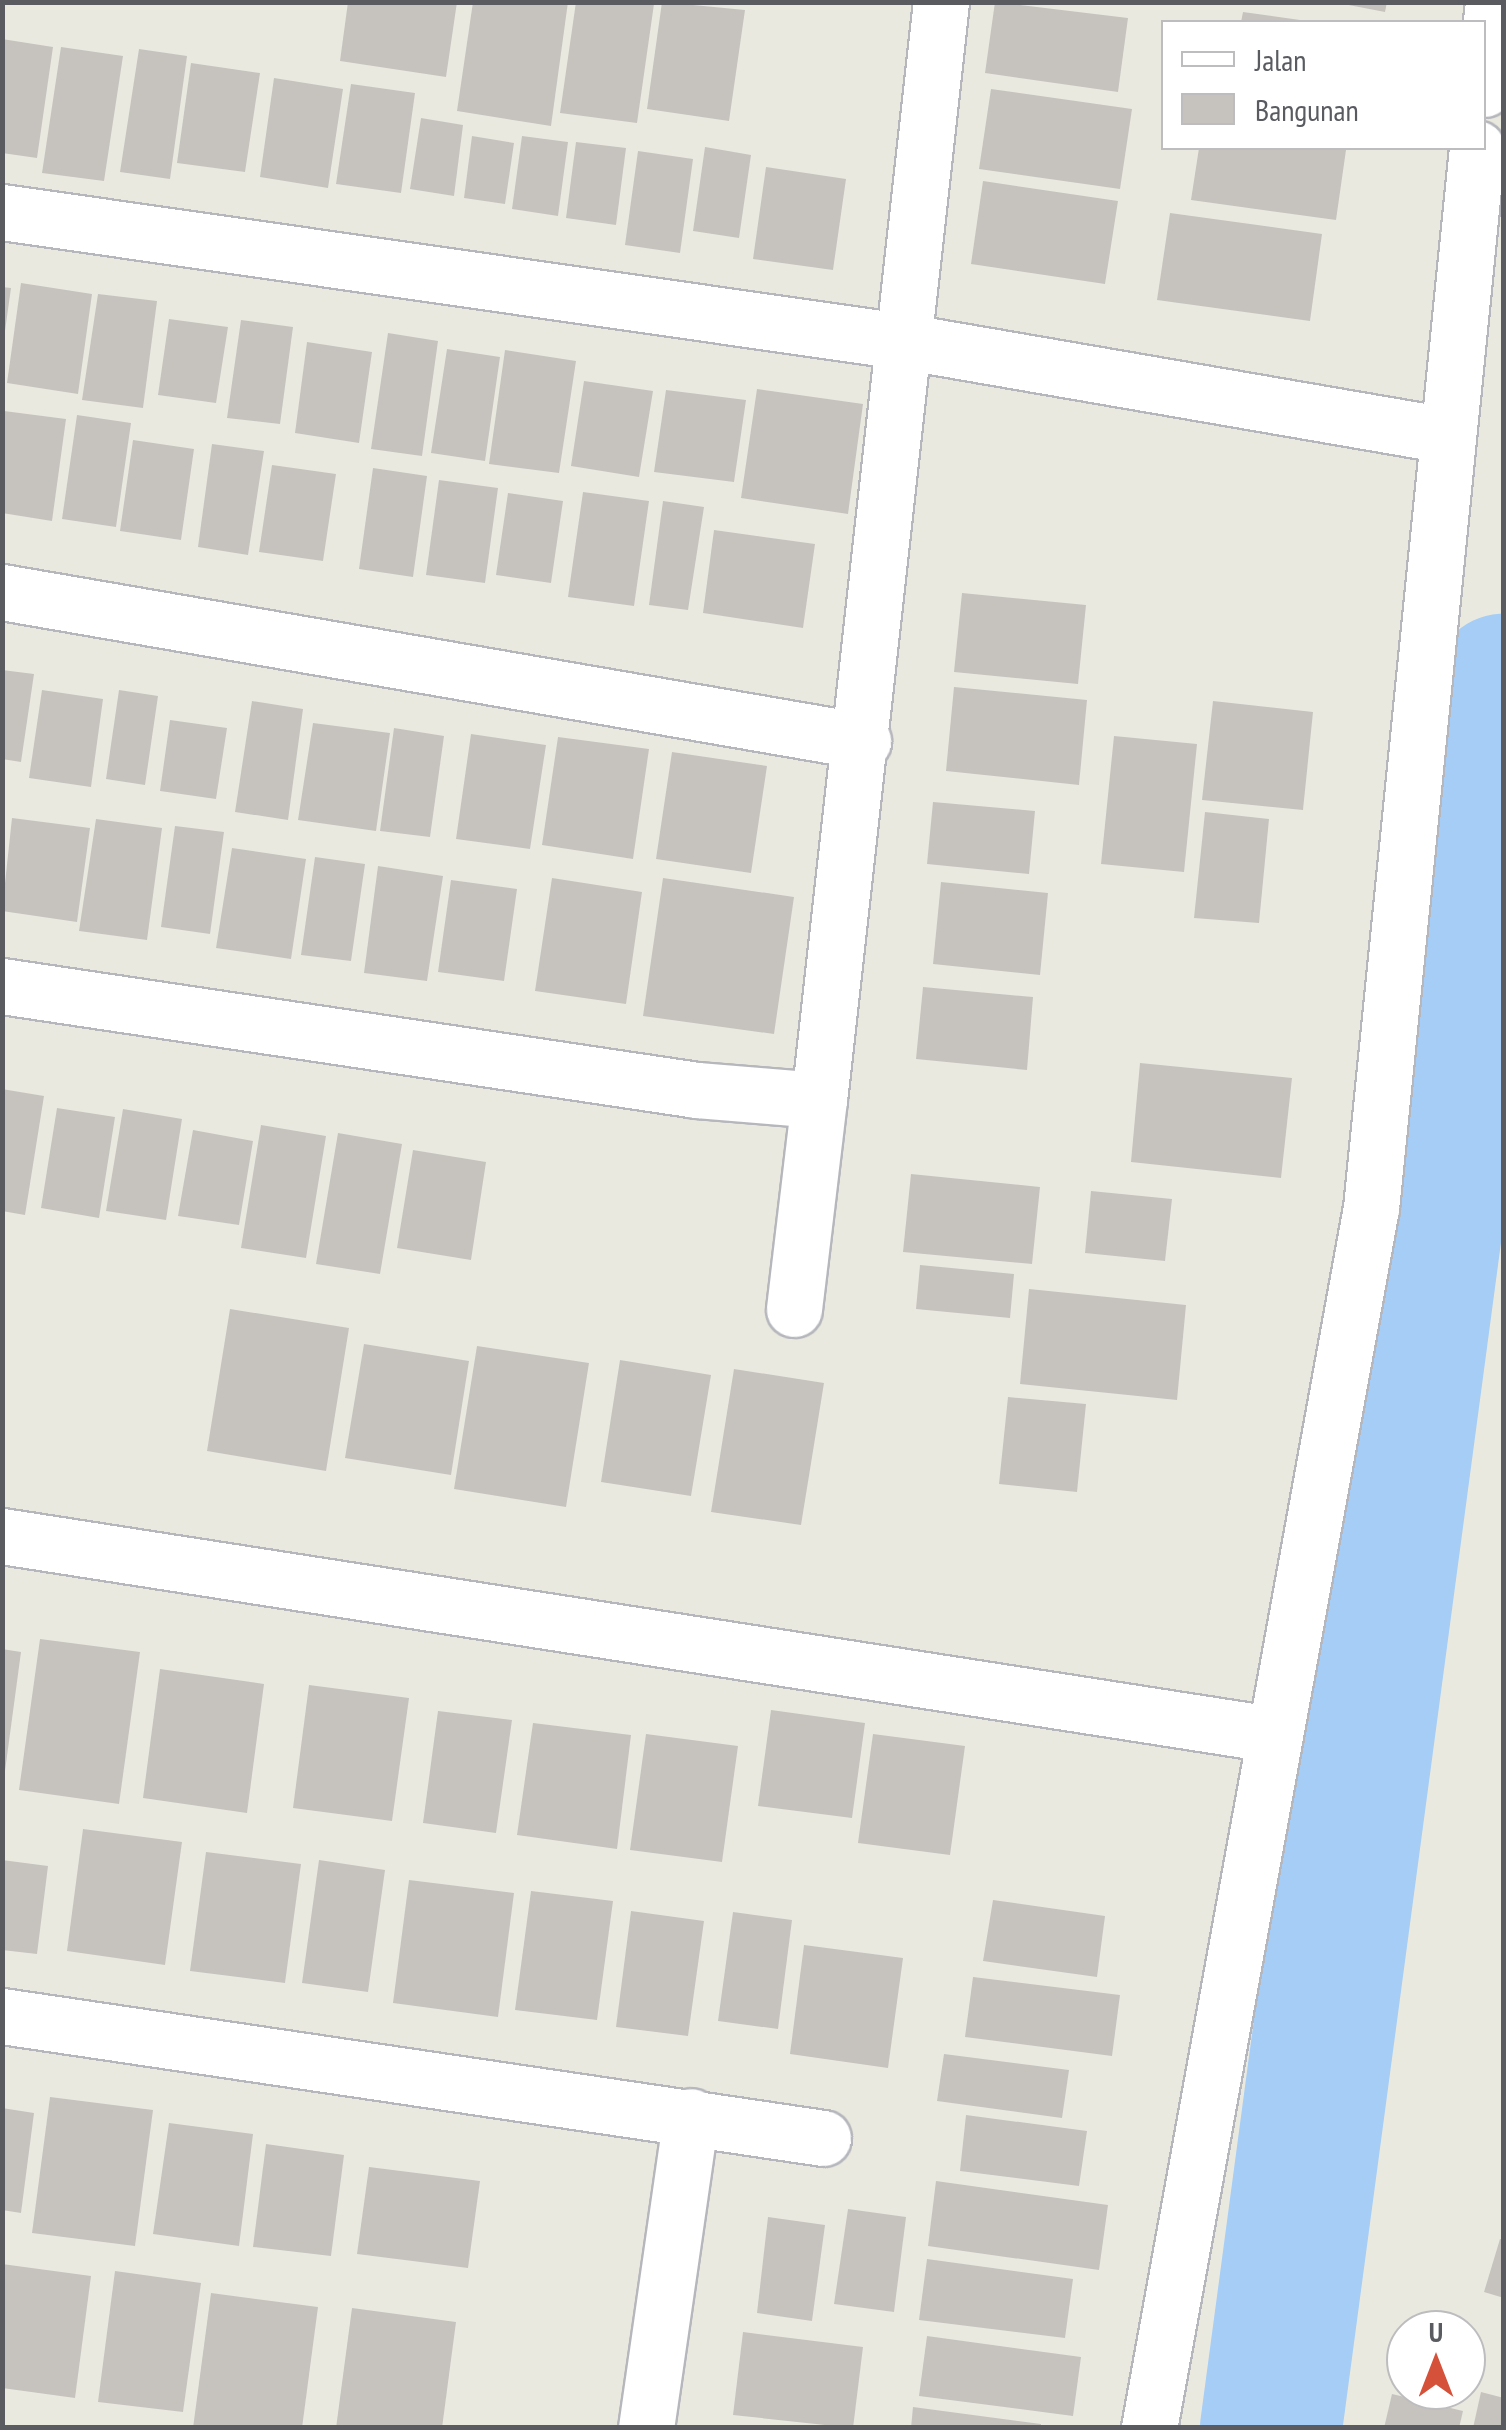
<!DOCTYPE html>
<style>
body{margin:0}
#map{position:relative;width:1506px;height:2430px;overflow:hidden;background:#eae9e0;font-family:"PT Sans Narrow",sans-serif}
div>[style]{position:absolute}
.river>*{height:142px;margin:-71px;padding:0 71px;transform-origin:71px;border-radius:71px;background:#a5cdf5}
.building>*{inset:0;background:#c6c3be}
.roads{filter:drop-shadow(2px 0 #b6b7bc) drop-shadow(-2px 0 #b6b7bc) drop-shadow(0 2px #b6b7bc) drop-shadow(0 -2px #b6b7bc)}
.street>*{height:55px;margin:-27.5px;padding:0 27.5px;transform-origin:27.5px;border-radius:27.5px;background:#fff}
span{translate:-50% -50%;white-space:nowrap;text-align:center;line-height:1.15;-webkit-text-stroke:10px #fff;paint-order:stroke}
.frame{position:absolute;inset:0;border:5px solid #595b60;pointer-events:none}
.legend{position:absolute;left:1161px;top:20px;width:325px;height:130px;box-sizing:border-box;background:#fff;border:2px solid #bdbdbf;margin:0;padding:12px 18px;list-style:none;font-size:30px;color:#595b60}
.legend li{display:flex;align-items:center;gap:20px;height:50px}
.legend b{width:50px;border:2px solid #bdbdbf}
.north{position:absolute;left:1386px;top:2310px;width:100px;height:100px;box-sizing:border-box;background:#fff;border:2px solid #bdbdbf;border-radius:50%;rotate:0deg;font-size:28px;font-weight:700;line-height:40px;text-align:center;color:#595b60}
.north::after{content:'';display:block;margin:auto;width:35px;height:45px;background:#d6513a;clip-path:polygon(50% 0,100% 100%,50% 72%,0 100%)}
</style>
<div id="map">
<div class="river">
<i style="left:1271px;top:2428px;width:1759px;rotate:-82.39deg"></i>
</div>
<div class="building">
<i style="clip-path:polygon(348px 2px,457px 2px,446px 77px,340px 61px)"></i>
<i style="clip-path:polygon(473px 2px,568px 2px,551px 126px,457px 111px)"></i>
<i style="clip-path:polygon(576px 2px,654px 4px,637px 123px,560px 113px)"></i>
<i style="clip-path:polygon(662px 2px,745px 10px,729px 121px,647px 109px)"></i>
<i style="clip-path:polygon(995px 2px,1128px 18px,1118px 92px,985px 73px)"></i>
<i style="clip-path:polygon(1333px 2px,1387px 2px,1385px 12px)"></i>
<i style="clip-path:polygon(1243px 12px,1300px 20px,1300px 22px,1241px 22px)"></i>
<i style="clip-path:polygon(2px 39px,53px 47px,37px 158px,2px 153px)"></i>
<i style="clip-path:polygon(61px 47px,123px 56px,104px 181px,42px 173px)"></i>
<i style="clip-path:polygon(139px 49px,187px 56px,170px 179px,120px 172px)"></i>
<i style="clip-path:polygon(191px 63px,260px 73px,245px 172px,177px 163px)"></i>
<i style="clip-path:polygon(274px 78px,343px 89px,328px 188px,260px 177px)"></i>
<i style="clip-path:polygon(351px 84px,415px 93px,401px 193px,336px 184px)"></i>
<i style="clip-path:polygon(991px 89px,1132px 109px,1120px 189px,979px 169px)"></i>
<i style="clip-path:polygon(421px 118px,463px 125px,454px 196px,410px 189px)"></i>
<i style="clip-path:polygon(472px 136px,514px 143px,505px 204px,464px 198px)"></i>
<i style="clip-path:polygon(522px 136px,568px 142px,558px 216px,512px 209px)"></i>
<i style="clip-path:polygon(576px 142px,626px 148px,616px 225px,566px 218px)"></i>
<i style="clip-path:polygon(705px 147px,751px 155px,739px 238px,693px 231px)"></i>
<i style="clip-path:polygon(1199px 148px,1346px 150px,1336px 220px,1191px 200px)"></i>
<i style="clip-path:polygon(638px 151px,693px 159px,680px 253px,625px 245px)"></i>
<i style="clip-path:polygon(766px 167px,846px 179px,833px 270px,753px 259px)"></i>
<i style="clip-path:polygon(983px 181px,1118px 201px,1105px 284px,971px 264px)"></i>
<i style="clip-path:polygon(1170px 213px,1322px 234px,1310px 321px,1157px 300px)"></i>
<i style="clip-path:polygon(21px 283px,92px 294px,78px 394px,7px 383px)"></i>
<i style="clip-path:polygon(2px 287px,11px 288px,5px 331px,2px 331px)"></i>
<i style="clip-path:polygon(98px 294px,157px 301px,143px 408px,82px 400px)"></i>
<i style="clip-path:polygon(169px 319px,228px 327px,216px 403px,158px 395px)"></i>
<i style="clip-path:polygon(241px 320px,293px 327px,280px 424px,227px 418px)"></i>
<i style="clip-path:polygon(388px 333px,438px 341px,422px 456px,371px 449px)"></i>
<i style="clip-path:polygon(307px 342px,372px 352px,359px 443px,295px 433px)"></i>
<i style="clip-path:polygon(447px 349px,500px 357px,485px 461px,431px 453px)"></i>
<i style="clip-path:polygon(505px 350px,576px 361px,559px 473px,489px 464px)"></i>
<i style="clip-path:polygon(584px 381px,653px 391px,639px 477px,571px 466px)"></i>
<i style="clip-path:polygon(757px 389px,863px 404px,848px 514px,741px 498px)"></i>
<i style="clip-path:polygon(666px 390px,746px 400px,734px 482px,654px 472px)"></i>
<i style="clip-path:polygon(4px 411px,66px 419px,52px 521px,2px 513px)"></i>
<i style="clip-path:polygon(77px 415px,131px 423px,116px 527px,62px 519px)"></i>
<i style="clip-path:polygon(133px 440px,194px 449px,181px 540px,120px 531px)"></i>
<i style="clip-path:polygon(212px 444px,264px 451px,248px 555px,198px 547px)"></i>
<i style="clip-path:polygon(272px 465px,336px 474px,323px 561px,259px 552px)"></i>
<i style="clip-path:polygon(373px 468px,427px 476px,413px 577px,359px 569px)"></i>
<i style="clip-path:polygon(439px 480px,498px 488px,485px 583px,426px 575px)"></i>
<i style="clip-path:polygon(583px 492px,649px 501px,634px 606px,568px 597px)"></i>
<i style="clip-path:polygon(508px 493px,563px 501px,551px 583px,496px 575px)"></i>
<i style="clip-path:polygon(663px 501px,704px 507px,688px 610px,649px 605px)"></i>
<i style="clip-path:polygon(714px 530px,815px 544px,803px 628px,703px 613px)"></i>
<i style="clip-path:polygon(962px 593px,1086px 605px,1078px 684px,954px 672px)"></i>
<i style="clip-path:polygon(2px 670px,34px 674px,21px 762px,2px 759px)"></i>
<i style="clip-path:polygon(954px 687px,1087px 700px,1079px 785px,946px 771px)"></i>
<i style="clip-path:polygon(42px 690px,103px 699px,91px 787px,29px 778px)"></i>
<i style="clip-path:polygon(119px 690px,158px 696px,145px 785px,106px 779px)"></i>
<i style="clip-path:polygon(252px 701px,303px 709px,288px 820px,235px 812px)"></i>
<i style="clip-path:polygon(1213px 701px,1313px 712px,1303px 810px,1202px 800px)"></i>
<i style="clip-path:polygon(170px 720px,227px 728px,216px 799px,160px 791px)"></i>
<i style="clip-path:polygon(313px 723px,390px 733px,376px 831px,298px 820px)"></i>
<i style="clip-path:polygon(394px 728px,444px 736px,430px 837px,380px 831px)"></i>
<i style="clip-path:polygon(471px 734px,546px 745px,530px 849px,456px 839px)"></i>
<i style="clip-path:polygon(1114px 736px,1197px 744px,1184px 872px,1101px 864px)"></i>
<i style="clip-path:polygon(558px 737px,649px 749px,633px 859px,542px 845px)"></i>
<i style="clip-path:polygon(672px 752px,767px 766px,751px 873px,656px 859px)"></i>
<i style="clip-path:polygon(933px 802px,1035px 811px,1029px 874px,927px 864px)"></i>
<i style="clip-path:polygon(1205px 812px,1269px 819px,1259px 923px,1194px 918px)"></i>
<i style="clip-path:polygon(12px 818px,90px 828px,77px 922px,2px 911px)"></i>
<i style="clip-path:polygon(96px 819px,162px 828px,147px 940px,79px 931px)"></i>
<i style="clip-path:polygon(175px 826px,224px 832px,210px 934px,161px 927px)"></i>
<i style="clip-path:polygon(232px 848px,306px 859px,291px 959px,216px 948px)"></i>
<i style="clip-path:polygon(315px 857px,365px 864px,351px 961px,301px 955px)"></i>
<i style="clip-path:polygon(378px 866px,443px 876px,427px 981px,364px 973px)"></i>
<i style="clip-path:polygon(552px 878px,642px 892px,626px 1004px,535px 991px)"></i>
<i style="clip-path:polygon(663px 878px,794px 897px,774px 1034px,643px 1016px)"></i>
<i style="clip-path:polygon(451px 880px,517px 889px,504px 981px,438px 972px)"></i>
<i style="clip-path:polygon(941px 882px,1048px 893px,1040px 975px,933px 964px)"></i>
<i style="clip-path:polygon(923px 987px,1033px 997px,1027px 1070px,916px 1059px)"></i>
<i style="clip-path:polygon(1140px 1063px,1292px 1078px,1281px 1178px,1131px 1162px)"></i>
<i style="clip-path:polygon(2px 1089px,44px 1096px,25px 1215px,2px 1211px)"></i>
<i style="clip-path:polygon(57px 1108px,115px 1117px,99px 1218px,41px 1208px)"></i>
<i style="clip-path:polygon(123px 1109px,182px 1119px,166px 1220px,106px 1211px)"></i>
<i style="clip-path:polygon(261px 1125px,326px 1136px,306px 1258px,241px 1248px)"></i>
<i style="clip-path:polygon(193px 1130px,253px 1141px,239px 1225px,178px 1216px)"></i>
<i style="clip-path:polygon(338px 1133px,402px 1144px,380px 1274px,316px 1264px)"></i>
<i style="clip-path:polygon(413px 1150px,486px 1162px,471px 1260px,397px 1248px)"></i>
<i style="clip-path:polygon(911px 1174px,1040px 1187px,1032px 1264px,903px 1252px)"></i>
<i style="clip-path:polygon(1091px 1191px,1172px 1199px,1165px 1261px,1085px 1253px)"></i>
<i style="clip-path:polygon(920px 1265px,1014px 1274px,1010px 1318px,916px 1309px)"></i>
<i style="clip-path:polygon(1029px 1289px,1186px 1305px,1177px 1400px,1020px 1384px)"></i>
<i style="clip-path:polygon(230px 1309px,349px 1328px,326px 1471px,207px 1451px)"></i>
<i style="clip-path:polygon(364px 1344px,469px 1361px,451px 1475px,345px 1458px)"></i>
<i style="clip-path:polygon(477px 1346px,589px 1363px,566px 1507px,454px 1489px)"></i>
<i style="clip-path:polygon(620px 1360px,711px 1375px,691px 1496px,601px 1482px)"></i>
<i style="clip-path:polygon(734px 1369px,824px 1383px,801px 1525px,711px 1512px)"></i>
<i style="clip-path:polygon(1008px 1397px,1086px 1404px,1077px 1492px,999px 1484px)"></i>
<i style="clip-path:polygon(40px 1639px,140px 1652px,119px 1804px,19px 1790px)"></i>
<i style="clip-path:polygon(2px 1649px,21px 1652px,5px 1771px,2px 1771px)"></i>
<i style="clip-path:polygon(160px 1669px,264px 1684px,247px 1813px,143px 1798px)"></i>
<i style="clip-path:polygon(309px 1685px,409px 1698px,392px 1821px,293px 1808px)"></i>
<i style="clip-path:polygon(771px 1710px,865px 1723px,852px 1818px,758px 1806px)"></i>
<i style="clip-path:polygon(438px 1711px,512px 1720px,496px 1833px,423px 1823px)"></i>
<i style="clip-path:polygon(533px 1723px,631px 1735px,617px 1849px,517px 1835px)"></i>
<i style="clip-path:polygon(646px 1734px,738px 1746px,722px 1862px,630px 1850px)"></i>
<i style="clip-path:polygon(873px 1734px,965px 1746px,950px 1855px,858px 1843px)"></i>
<i style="clip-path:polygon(83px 1829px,182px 1842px,165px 1965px,67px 1951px)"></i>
<i style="clip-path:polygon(206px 1852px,301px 1864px,285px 1983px,190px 1971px)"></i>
<i style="clip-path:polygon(2px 1860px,48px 1866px,37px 1954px,2px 1950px)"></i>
<i style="clip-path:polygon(319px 1860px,385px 1870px,368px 1992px,302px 1983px)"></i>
<i style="clip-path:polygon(409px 1880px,514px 1893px,498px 2017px,393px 2003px)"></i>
<i style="clip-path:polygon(531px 1891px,613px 1901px,597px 2020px,515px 2010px)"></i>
<i style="clip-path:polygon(993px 1900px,1105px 1916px,1097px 1977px,983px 1961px)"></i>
<i style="clip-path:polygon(631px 1911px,704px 1921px,688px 2036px,616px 2027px)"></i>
<i style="clip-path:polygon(733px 1912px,792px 1920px,778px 2029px,718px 2021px)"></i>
<i style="clip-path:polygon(804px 1945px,903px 1958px,888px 2068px,790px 2054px)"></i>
<i style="clip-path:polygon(973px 1977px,1120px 1995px,1112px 2056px,965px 2037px)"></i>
<i style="clip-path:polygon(944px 2054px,1069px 2070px,1062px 2118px,937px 2101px)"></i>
<i style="clip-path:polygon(50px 2097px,153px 2110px,135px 2246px,32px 2233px)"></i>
<i style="clip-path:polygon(2px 2108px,34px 2113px,21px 2213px,2px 2210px)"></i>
<i style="clip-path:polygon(966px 2115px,1087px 2131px,1079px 2186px,960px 2171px)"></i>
<i style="clip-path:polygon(169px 2123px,253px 2134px,239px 2246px,153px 2234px)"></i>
<i style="clip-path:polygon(266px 2144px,344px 2155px,331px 2256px,253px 2247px)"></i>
<i style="clip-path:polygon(369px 2167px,480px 2181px,468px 2268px,357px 2254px)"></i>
<i style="clip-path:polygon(936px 2181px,1108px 2205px,1099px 2270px,928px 2246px)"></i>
<i style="clip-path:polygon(848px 2209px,906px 2217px,894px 2312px,834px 2304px)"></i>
<i style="clip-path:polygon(768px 2217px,825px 2225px,812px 2321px,757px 2313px)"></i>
<i style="clip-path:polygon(1500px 2239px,1504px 2240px,1504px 2298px,1484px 2292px)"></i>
<i style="clip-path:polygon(927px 2259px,1073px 2279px,1065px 2338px,919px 2320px)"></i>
<i style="clip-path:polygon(2px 2264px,91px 2276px,75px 2398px,2px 2388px)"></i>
<i style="clip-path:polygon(115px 2271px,201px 2283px,183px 2412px,98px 2402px)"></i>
<i style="clip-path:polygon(211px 2293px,318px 2307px,302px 2428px,193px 2428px)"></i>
<i style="clip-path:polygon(352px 2308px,456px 2322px,442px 2428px,336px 2428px)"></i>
<i style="clip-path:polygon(743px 2332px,863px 2347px,853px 2428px,733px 2415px)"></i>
<i style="clip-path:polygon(927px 2336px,1081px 2357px,1073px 2416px,919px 2396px)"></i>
<i style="clip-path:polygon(1481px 2392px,1504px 2398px,1504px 2428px,1473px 2428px)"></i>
<i style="clip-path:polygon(1392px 2394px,1463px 2411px,1459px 2428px,1384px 2428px)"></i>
<i style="clip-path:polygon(913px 2407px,1041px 2424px,1041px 2428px,911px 2428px)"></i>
</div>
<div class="roads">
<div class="street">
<i style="left:1484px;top:89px;width:87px;rotate:-84.1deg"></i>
<i style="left:2px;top:212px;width:915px;rotate:8.17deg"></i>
<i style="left:908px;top:342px;width:546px;rotate:9.81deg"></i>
<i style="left:2px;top:592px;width:874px;rotate:9.82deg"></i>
<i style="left:2px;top:986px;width:703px;rotate:8.51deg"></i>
<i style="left:697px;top:1090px;width:122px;rotate:4.7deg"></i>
<i style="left:819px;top:1100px;width:1105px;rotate:-83.66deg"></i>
<i style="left:794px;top:1309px;width:210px;rotate:-83.2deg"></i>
<i style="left:2px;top:1536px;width:1284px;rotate:8.87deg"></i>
<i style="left:2px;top:2016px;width:830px;rotate:8.45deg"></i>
<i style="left:646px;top:2428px;width:315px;rotate:-81.8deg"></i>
<i style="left:1149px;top:2428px;width:1240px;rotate:-79.69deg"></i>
<i style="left:1371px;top:1208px;width:1065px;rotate:-84.29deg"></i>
</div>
</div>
<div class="frame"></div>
<ul class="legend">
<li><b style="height:12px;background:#fff"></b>Jalan</li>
<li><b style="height:28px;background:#c6c3be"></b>Bangunan</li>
</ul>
<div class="north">U</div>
</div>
